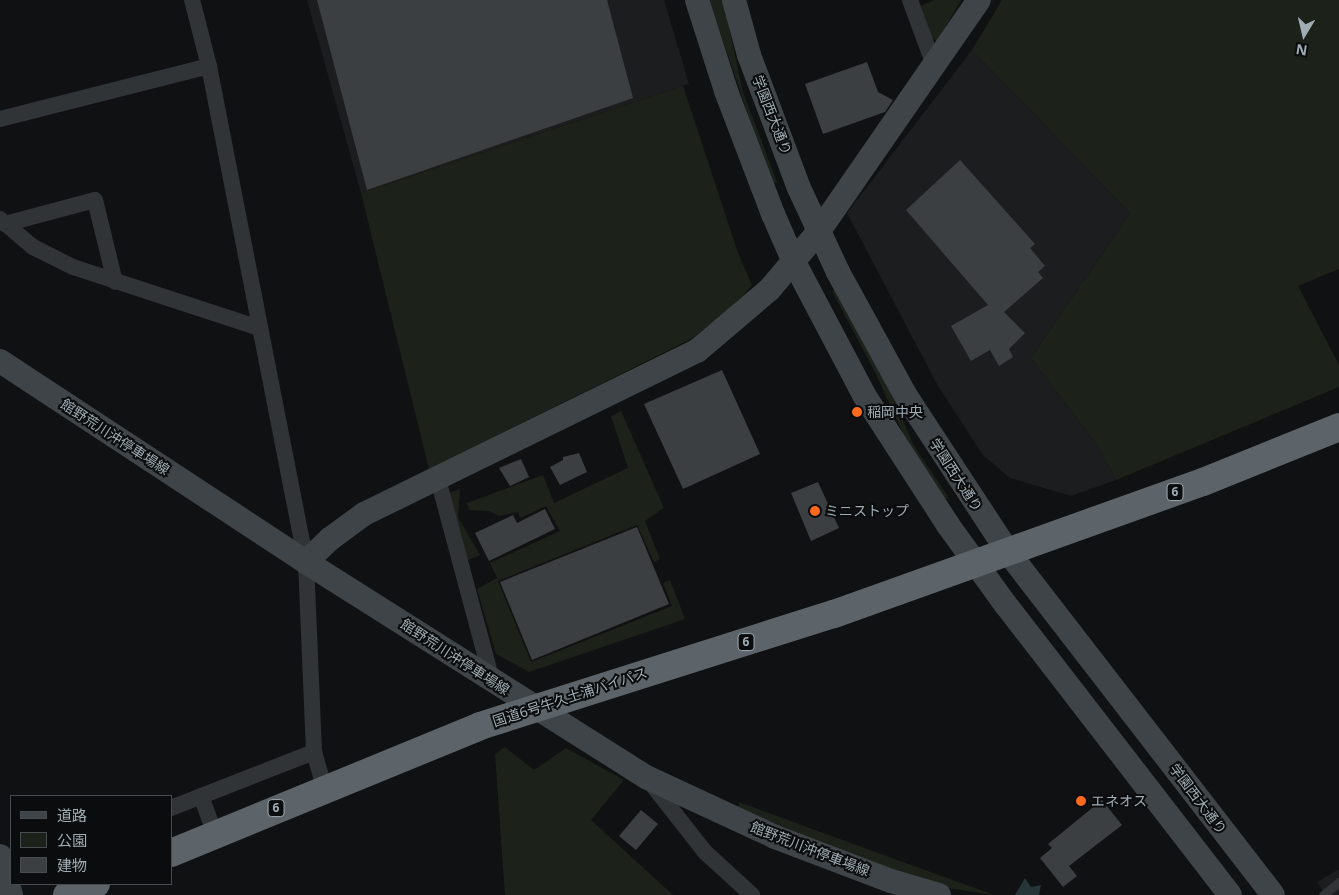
<!DOCTYPE html>
<meta charset="utf-8">
<style>
body{margin:0}
#map{position:relative;width:1339px;height:895px;overflow:hidden;background:#101112;font-family:"Noto Sans","Noto Sans JP",sans-serif}
div>[style]{position:absolute}
.built>*{inset:0;background:#1c1d1f}
.green>*{inset:0;background:#1c221a}
.water>*{inset:0;background:#263537}
.building>*{inset:0;background:#3c3f42}
.lane>*{height:9px;margin:-4.5px;padding:0 4.5px;transform-origin:4.5px;border-radius:4.5px;background:#313437}
.street>*{height:16px;margin:-8px;padding:0 8px;transform-origin:8px;border-radius:8px;background:#313437}
.secondary>*{height:24px;margin:-12px;padding:0 12px;transform-origin:12px;border-radius:12px;background:#3f4448}
.highway>*{height:28px;margin:-14px;padding:0 14px;transform-origin:14px;border-radius:14px;background:#5d6469}
.dots>*{width:14px;height:14px;translate:-50% -50%;box-sizing:border-box;border:2px solid #0b0c0d;border-radius:50%}
span{translate:-50% -50%;white-space:nowrap;text-align:center;line-height:1.15;-webkit-text-stroke:4px #0b0c0d;paint-order:stroke}
.shield-label span{padding:1px 4px;background:#0b0c0d;border:1px solid;border-radius:4px;-webkit-text-stroke-width:0}
.shield-label{font-size:12px;color:#a0adb4;font-weight:700}
.street-label{font-size:14px;color:#a0adb4}
.poi-label{font-size:14px;color:#a0adb4}
.left{translate:0 -50%;text-align:left}
.legend{position:absolute;left:10px;top:795px;width:162px;height:90px;box-sizing:border-box;background:#0b0c0d;border:1px solid #474c50;margin:0;padding:6px 9px;list-style:none;font-size:15px;color:#a0adb4}
.legend li{display:flex;align-items:center;gap:10px;height:25px}
.legend b{width:25px;border:1px solid #474c50}
.north{position:absolute;left:1279px;top:10px;width:50px;height:50px;-webkit-text-stroke:4px #0b0c0d;paint-order:stroke;rotate:189deg;font-size:14px;font-weight:700;line-height:20px;text-align:center;color:#a0adb4}
.north::after{content:'';display:block;margin:auto;width:18px;height:22px;background:#a0adb4;clip-path:polygon(50% 0,100% 100%,50% 72%,0 100%)}
</style>
<div id="map">
<div class="built">
<i style="clip-path:polygon(307px 0,664px 0,689px 84px,361px 193px)"></i>
<i style="clip-path:polygon(972px 50px,1130px 213px,1031px 358px,1099px 448px,1116px 480px,1071px 496px,1010px 478px,983px 455px,938px 386px,847px 213px)"></i>
<i style="clip-path:polygon(1339px 869px,1339px 895px,1326px 895px,1317px 882px)"></i>
</div>
<div class="green">
<i style="clip-path:polygon(709px 0,723px 0,743px 92px,777px 182px,772px 184px)"></i>
<i style="clip-path:polygon(934px 0,961px 0,937px 42px,930px 36px,921px 6px)"></i>
<i style="clip-path:polygon(1002px 0,1339px 0,1339px 269px,1298px 286px,1339px 365px,1339px 387px,1116px 480px,1099px 448px,1031px 358px,1130px 213px,972px 50px)"></i>
<i style="clip-path:polygon(683px 86px,738px 253px,752px 285px,736px 304px,691px 339px,429px 469px,361px 193px)"></i>
<i style="clip-path:polygon(836px 288px,880px 368px,914px 446px,949px 498px,945px 500px,910px 449px,875px 372px,832px 291px)"></i>
<i style="clip-path:polygon(621px 411px,664px 508px,645px 521px,660px 559px,654px 562px,637px 525px,498px 581px,531px 662px,672px 606px,663px 583px,670px 580px,685px 619px,529px 672px,496px 654px,477px 589px,497px 578px,490px 563px,560px 531px,546px 506px,520px 518px,518px 512px,499px 516px,489px 511px,469px 510px,467px 503px,543px 475px,554px 503px,628px 468px,611px 416px)"></i>
<i style="clip-path:polygon(460px 489px,458px 517px,480px 555px,466px 561px,449px 493px)"></i>
<i style="clip-path:polygon(505px 747px,534px 770px,566px 748px,624px 780px,591px 820px,673px 895px,505px 895px,495px 754px)"></i>
<i style="clip-path:polygon(739px 802px,878px 853px,994px 895px,948px 888px,889px 868px,738px 811px)"></i>
</div>
<div class="water">
<i style="clip-path:polygon(1025px 878px,1031px 887px,1041px 885px,1039px 895px,1015px 895px)"></i>
</div>
<div class="building">
<i style="clip-path:polygon(317px 0,607px 0,633px 98px,367px 190px)"></i>
<i style="clip-path:polygon(867px 62px,878px 92px,893px 100px,885px 112px,823px 134px,805px 84px)"></i>
<i style="clip-path:polygon(960px 160px,1035px 244px,1030px 248px,1045px 266px,1038px 272px,1043px 278px,1004px 312px,1025px 333px,1009px 349px,1013px 357px,999px 366px,990px 350px,971px 361px,951px 326px,988px 305px,906px 210px)"></i>
<i style="clip-path:polygon(722px 370px,760px 454px,683px 489px,644px 404px)"></i>
<i style="clip-path:polygon(579px 453px,587px 472px,560px 485px,550px 467px,563px 460px,563px 457px)"></i>
<i style="clip-path:polygon(521px 459px,529px 477px,510px 486px,499px 468px)"></i>
<i style="clip-path:polygon(818px 482px,839px 528px,811px 541px,791px 493px)"></i>
<i style="clip-path:polygon(545px 509px,555px 529px,489px 561px,475px 533px,513px 515px,517px 523px)"></i>
<i style="clip-path:polygon(637px 527px,669px 604px,532px 660px,500px 582px)"></i>
<i style="clip-path:polygon(1102px 800px,1122px 825px,1069px 866px,1077px 876px,1063px 887px,1040px 858px,1052px 848px,1048px 844px)"></i>
<i style="clip-path:polygon(641px 810px,658px 824px,636px 850px,619px 836px)"></i>
</div>
<div class="lane">
<i style="left:1323px;top:895px;width:21px;rotate:-39deg"></i>
</div>
<div class="street">
<i style="left:910px;top:0;width:72px;rotate:69.8deg"></i>
<i style="left:0;top:119px;width:216px;rotate:-14.2deg"></i>
<i style="left:0;top:219px;width:43px;rotate:40.3deg"></i>
<i style="left:33px;top:247px;width:45px;rotate:26.6deg"></i>
<i style="left:73px;top:267px;width:194px;rotate:18.1deg"></i>
<i style="left:5px;top:224px;width:93px;rotate:-14.9deg"></i>
<i style="left:95px;top:200px;width:84px;rotate:76.3deg"></i>
<i style="left:438px;top:479px;width:208px;rotate:75deg"></i>
<i style="left:314px;top:752px;width:37px;rotate:74deg"></i>
<i style="left:650px;top:782px;width:89px;rotate:51.8deg"></i>
<i style="left:705px;top:852px;width:64px;rotate:42.5deg"></i>
<i style="left:201px;top:796px;width:40px;rotate:69.8deg"></i>
<i style="left:171px;top:808px;width:154px;rotate:-21.4deg"></i>
<i style="left:314px;top:752px;width:190px;rotate:-92.4deg"></i>
<i style="left:306px;top:562px;width:505px;rotate:-101.07deg"></i>
<i style="left:209px;top:66px;width:68px;rotate:-104.4deg"></i>
</div>
<div class="secondary">
<i style="left:697px;top:0;width:96px;rotate:72.3deg"></i>
<i style="left:726px;top:91px;width:132px;rotate:69.1deg"></i>
<i style="left:773px;top:214px;width:52px;rotate:66.4deg"></i>
<i style="left:794px;top:262px;width:150px;rotate:62.2deg"></i>
<i style="left:864px;top:395px;width:155px;rotate:57.1deg"></i>
<i style="left:948px;top:525px;width:99px;rotate:54.1deg"></i>
<i style="left:1006px;top:605px;width:366px;rotate:52.3deg"></i>
<i style="left:734px;top:0;width:57px;rotate:74.7deg"></i>
<i style="left:749px;top:55px;width:142px;rotate:69.4deg"></i>
<i style="left:799px;top:188px;width:93px;rotate:65.1deg"></i>
<i style="left:838px;top:272px;width:141px;rotate:61.3deg"></i>
<i style="left:906px;top:396px;width:186px;rotate:56.8deg"></i>
<i style="left:1008px;top:552px;width:433px;rotate:52.3deg"></i>
<i style="left:0;top:361px;width:366px;rotate:33.3deg"></i>
<i style="left:306px;top:562px;width:402px;rotate:32.3deg"></i>
<i style="left:646px;top:777px;width:142px;rotate:24.9deg"></i>
<i style="left:775px;top:837px;width:124px;rotate:20.8deg"></i>
<i style="left:891px;top:881px;width:50px;rotate:16.3deg"></i>
<i style="left:306px;top:562px;width:33px;rotate:-44deg"></i>
<i style="left:330px;top:539px;width:42px;rotate:-36.3deg"></i>
<i style="left:364px;top:514px;width:371px;rotate:-26.1deg"></i>
<i style="left:697px;top:351px;width:94px;rotate:-40.3deg"></i>
<i style="left:769px;top:290px;width:77px;rotate:-49.7deg"></i>
<i style="left:819px;top:231px;width:281px;rotate:-55.3deg"></i>
<i style="left:0;top:856px;width:41px;rotate:74.2deg"></i>
</div>
<div class="highway">
<i style="left:171px;top:853px;width:334px;rotate:-22.3deg"></i>
<i style="left:480px;top:726px;width:371px;rotate:-17.6deg"></i>
<i style="left:834px;top:614px;width:392px;rotate:-19.7deg"></i>
<i style="left:1203px;top:482px;width:147px;rotate:-22deg"></i>
<i style="left:67px;top:895px;width:31px;rotate:-21deg"></i>
</div>
<div class="dots">
<i style="left:857px;top:412px;background:#ff691b"></i>
<i style="left:815px;top:511px;background:#ff691b"></i>
<i style="left:1081px;top:801px;background:#ff691b"></i>
</div>
<div class="shield-label">
<span style="left:1175px;top:492px">6</span>
<span style="left:746px;top:642px">6</span>
<span style="left:276px;top:808px">6</span>
</div>
<div class="street-label">
<span style="left:772px;top:115px;rotate:69deg">学園西大通り</span>
<span style="left:115px;top:437px;rotate:33deg">館野荒川沖停車場線</span>
<span style="left:956px;top:475px;rotate:57deg">学園西大通り</span>
<span style="left:455px;top:657px;rotate:33deg">館野荒川沖停車場線</span>
<span style="left:570px;top:697px;rotate:-18deg">国道6号牛久土浦バイパス</span>
<span style="left:1198px;top:799px;rotate:53deg">学園西大通り</span>
<span style="left:810px;top:849px;rotate:21deg">館野荒川沖停車場線</span>
</div>
<div class="poi-label">
<span class="left" style="left:867px;top:412px">稲岡中央</span>
<span class="left" style="left:825px;top:511px">ミニストップ</span>
<span class="left" style="left:1091px;top:801px">エネオス</span>
</div>
<ul class="legend">
<li><b style="height:6px;background:#3f4448"></b>道路</li>
<li><b style="height:14px;background:#1c221a"></b>公園</li>
<li><b style="height:14px;background:#3c3f42"></b>建物</li>
</ul>
<div class="north">N</div>
</div>
